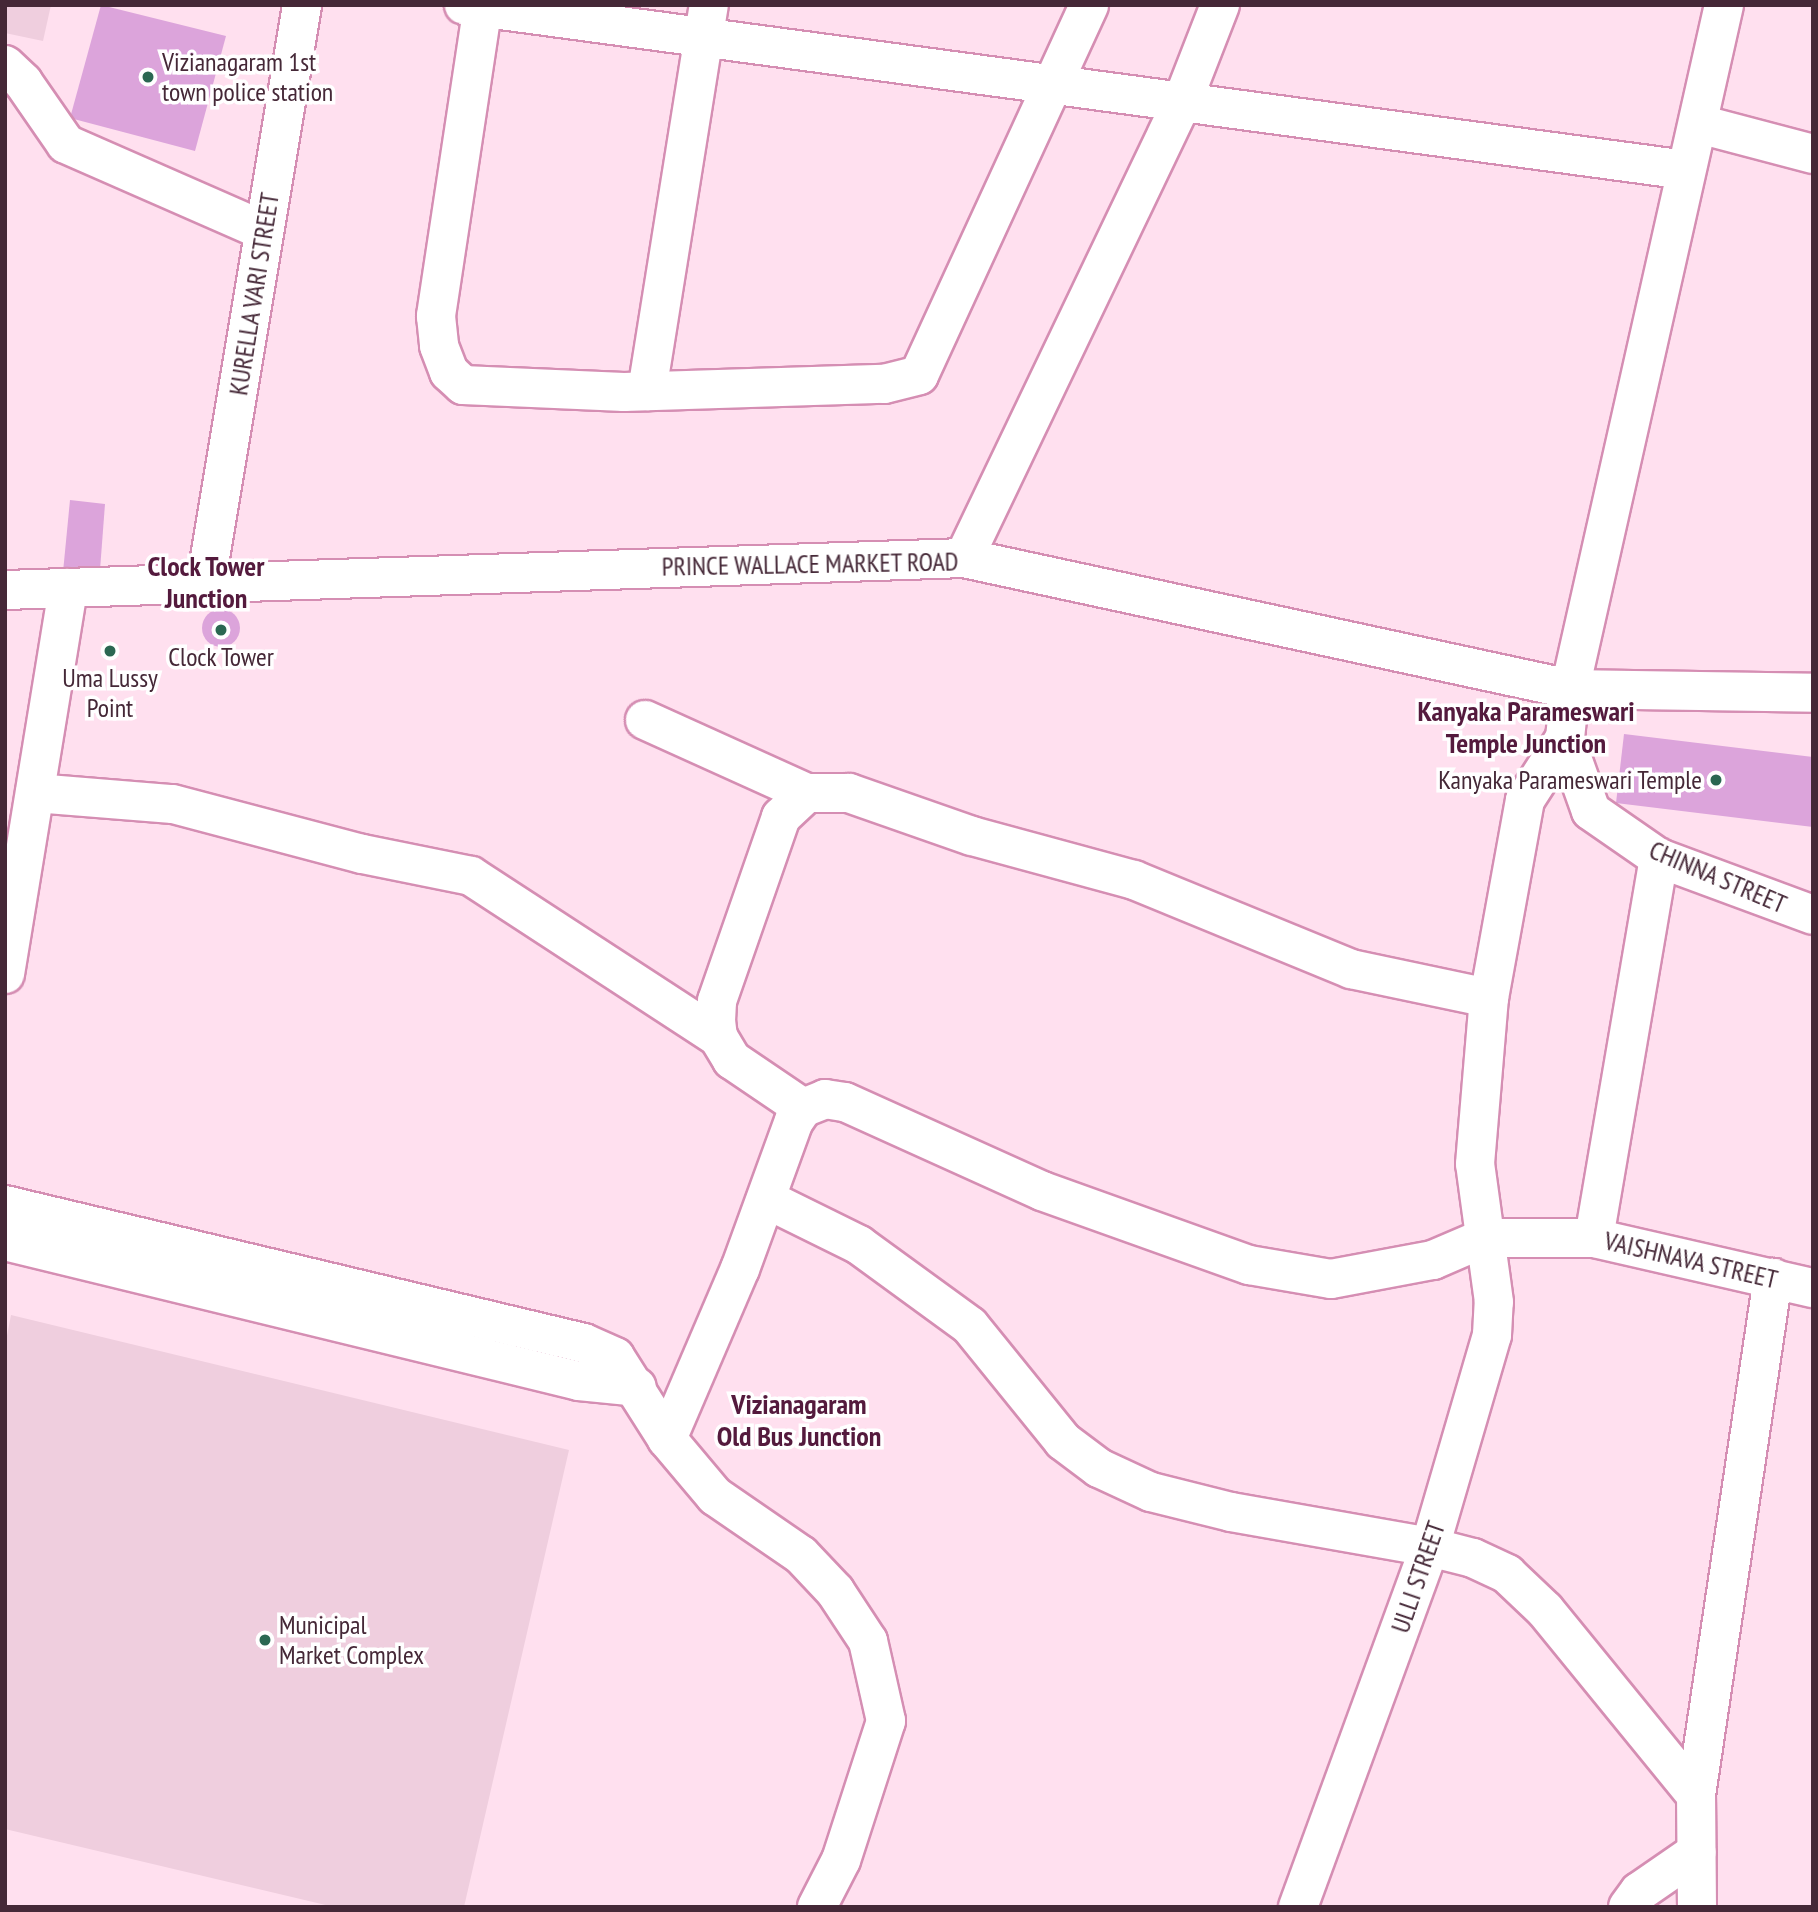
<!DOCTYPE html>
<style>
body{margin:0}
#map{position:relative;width:1818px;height:1912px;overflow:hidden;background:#ffe0ef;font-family:"PT Sans Narrow",sans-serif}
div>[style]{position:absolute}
.built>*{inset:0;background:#efcede}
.building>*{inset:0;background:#dca4db}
.round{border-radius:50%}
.roads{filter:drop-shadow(2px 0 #d58eb3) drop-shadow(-2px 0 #d58eb3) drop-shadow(0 2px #d58eb3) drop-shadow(0 -2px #d58eb3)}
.minor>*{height:38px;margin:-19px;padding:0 19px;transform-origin:19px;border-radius:19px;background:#fff}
.major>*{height:38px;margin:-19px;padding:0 19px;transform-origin:19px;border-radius:19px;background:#fff}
.dots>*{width:19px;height:19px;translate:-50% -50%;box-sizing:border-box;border:4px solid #fff;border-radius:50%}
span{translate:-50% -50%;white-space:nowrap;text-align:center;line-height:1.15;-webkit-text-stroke:7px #fff;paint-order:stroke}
.poi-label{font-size:26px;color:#452837}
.left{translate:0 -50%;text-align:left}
.right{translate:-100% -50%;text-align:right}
.street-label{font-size:26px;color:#452837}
.neighbourhood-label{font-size:28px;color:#541a3d;font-weight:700}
.frame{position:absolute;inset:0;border:7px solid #452837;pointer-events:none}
</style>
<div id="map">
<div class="built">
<i style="clip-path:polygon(5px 5px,51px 5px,43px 41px,5px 33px)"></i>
<i style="clip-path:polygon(11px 1315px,569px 1450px,464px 1907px,334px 1907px,5px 1829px,5px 1346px)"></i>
</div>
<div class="building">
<i style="clip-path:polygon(101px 5px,226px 36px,195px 151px,70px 118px)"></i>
<i style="clip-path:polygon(70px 500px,105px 504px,100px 570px,63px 572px)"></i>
<i class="round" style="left:202px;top:609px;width:38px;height:38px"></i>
<i style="clip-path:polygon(1624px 734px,1813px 757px,1813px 827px,1616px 803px)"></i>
</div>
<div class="roads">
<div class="minor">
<i style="left:464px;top:5px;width:1233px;rotate:7.69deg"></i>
<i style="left:483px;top:5px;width:315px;rotate:98.6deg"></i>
<i style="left:436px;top:316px;width:30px;rotate:84deg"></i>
<i style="left:439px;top:346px;width:28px;rotate:69deg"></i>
<i style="left:449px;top:372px;width:19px;rotate:43deg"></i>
<i style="left:463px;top:385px;width:161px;rotate:2.5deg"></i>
<i style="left:624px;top:392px;width:260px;rotate:-1.8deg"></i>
<i style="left:884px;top:384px;width:36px;rotate:-14deg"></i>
<i style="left:919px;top:375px;width:407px;rotate:-65.3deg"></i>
<i style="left:1724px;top:5px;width:701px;rotate:102.69deg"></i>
<i style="left:1570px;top:689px;width:49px;rotate:95.8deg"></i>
<i style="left:1565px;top:738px;width:77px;rotate:70.4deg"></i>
<i style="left:1591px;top:811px;width:83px;rotate:34.7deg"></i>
<i style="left:1659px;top:858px;width:164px;rotate:20.3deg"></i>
<i style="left:5px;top:65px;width:25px;rotate:43deg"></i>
<i style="left:23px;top:82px;width:75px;rotate:55.3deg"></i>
<i style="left:66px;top:144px;width:216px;rotate:23.7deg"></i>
<i style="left:1699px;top:124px;width:118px;rotate:14.7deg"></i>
<i style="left:647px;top:391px;width:391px;rotate:-80.9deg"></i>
<i style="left:964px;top:558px;width:508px;rotate:-64.44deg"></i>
<i style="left:1183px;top:100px;width:102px;rotate:-68.7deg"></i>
<i style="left:206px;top:582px;width:585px;rotate:-80.55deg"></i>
<i style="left:645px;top:720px;width:178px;rotate:24.3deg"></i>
<i style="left:35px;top:793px;width:138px;rotate:4.6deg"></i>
<i style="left:173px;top:804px;width:196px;rotate:14.8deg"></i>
<i style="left:362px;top:854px;width:111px;rotate:11.4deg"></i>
<i style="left:471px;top:876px;width:295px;rotate:33.1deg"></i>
<i style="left:803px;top:1108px;width:86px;rotate:-145.9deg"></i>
<i style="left:732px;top:1060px;width:27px;rotate:-121deg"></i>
<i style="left:718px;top:1037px;width:16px;rotate:-97deg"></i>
<i style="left:716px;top:1021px;width:20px;rotate:-87deg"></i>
<i style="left:717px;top:1001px;width:195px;rotate:-70.8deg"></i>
<i style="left:781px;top:817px;width:35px;rotate:-43deg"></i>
<i style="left:807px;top:793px;width:42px"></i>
<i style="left:849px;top:793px;width:130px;rotate:19.3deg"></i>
<i style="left:972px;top:836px;width:168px;rotate:15.2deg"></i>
<i style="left:1134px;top:880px;width:235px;rotate:22.3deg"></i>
<i style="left:1351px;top:969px;width:141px;rotate:11.9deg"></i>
<i style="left:766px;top:1199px;width:104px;rotate:26.3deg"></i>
<i style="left:859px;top:1245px;width:137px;rotate:36.1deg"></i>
<i style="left:970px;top:1326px;width:148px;rotate:51deg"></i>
<i style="left:1063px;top:1441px;width:45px;rotate:36.9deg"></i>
<i style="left:1099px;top:1468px;width:57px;rotate:24.8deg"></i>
<i style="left:1151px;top:1492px;width:82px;rotate:14deg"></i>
<i style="left:1231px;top:1512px;width:202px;rotate:10deg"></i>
<i style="left:1430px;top:1547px;width:44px;rotate:14.3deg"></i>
<i style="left:1473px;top:1558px;width:38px;rotate:25deg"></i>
<i style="left:1507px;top:1574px;width:52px;rotate:43.5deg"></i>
<i style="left:1545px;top:1610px;width:239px;rotate:50.8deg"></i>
<i style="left:5px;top:1205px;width:595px;rotate:13.41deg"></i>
<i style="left:584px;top:1343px;width:34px;rotate:24deg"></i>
<i style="left:615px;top:1357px;width:97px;rotate:57.6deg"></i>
<i style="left:667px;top:1439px;width:75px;rotate:49.9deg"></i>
<i style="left:715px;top:1496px;width:104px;rotate:34.5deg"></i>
<i style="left:801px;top:1555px;width:50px;rotate:46.6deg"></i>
<i style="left:835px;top:1591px;width:60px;rotate:56.6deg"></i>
<i style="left:868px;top:1641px;width:82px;rotate:77.3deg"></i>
<i style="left:886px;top:1721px;width:146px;rotate:107.9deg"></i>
<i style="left:841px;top:1860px;width:53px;rotate:117.1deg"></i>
<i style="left:1594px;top:1238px;width:386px;rotate:-80.3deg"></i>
<i style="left:5px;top:1241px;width:591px;rotate:13.71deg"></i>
<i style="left:579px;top:1381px;width:58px;rotate:5.9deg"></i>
<i style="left:667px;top:1439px;width:185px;rotate:-66.8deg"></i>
<i style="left:740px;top:1269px;width:158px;rotate:-70deg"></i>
<i style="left:794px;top:1121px;width:16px;rotate:-55deg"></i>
<i style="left:803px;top:1108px;width:24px;rotate:-22deg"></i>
<i style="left:825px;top:1099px;width:20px;rotate:9deg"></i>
<i style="left:845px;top:1102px;width:216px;rotate:24.3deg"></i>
<i style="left:1042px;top:1191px;width:220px;rotate:19.7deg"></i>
<i style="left:1249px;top:1265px;width:83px;rotate:9.7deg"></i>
<i style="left:1331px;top:1279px;width:104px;rotate:-10.6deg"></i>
<i style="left:1433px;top:1260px;width:56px;rotate:-23.3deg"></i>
<i style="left:1484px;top:1238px;width:110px"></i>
<i style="left:1594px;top:1238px;width:225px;rotate:12.9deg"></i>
<i style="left:1298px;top:1907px;width:383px;rotate:-69.9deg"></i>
<i style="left:1430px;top:1547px;width:221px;rotate:-73.7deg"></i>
<i style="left:1492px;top:1335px;width:33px;rotate:-87deg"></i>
<i style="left:1494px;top:1302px;width:139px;rotate:-97.8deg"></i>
<i style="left:1475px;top:1164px;width:167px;rotate:-85.2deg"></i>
<i style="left:1489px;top:998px;width:201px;rotate:-79.7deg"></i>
<i style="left:1525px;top:800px;width:74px;rotate:-57.2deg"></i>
<i style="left:1628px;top:1907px;width:19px;rotate:-54deg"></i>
<i style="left:1639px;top:1892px;width:70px;rotate:-34.6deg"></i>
<i style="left:1697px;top:1907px;width:112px;rotate:-90.5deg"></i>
<i style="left:1696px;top:1795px;width:523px;rotate:-81.53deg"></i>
</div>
<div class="major">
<i style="left:5px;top:590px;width:960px;rotate:-1.91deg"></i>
<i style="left:964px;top:558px;width:620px;rotate:12.2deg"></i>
<i style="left:1570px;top:689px;width:243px;rotate:0.9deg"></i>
<i style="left:5px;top:974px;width:391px;rotate:-80.7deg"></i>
</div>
</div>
<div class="dots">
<i style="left:148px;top:77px;background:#2b6752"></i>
<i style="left:221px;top:630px;background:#2b6752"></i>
<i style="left:110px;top:651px;background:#2b6752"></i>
<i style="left:1716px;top:780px;background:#2b6752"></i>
<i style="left:265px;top:1640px;background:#2b6752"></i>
</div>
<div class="poi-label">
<span class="left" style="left:162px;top:77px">Vizianagaram 1st<br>town police station</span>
<span style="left:221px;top:657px">Clock Tower</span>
<span style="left:110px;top:693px">Uma Lussy<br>Point</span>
<span class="right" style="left:1702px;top:780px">Kanyaka Parameswari Temple</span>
<span class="left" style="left:279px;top:1640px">Municipal<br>Market Complex</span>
</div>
<div class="street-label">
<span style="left:254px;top:294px;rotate:-81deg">KURELLA VARI STREET</span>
<span style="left:810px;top:564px;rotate:-1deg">PRINCE WALLACE MARKET ROAD</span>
<span style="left:1718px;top:877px;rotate:23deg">CHINNA STREET</span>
<span style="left:1691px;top:1260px;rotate:13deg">VAISHNAVA STREET</span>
<span style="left:1418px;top:1577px;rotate:-71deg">ULLI STREET</span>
</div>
<div class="neighbourhood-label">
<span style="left:206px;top:582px">Clock Tower<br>Junction</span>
<span style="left:1526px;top:727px">Kanyaka Parameswari<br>Temple Junction</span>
<span style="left:799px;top:1420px">Vizianagaram<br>Old Bus Junction</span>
</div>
<div class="frame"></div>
</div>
